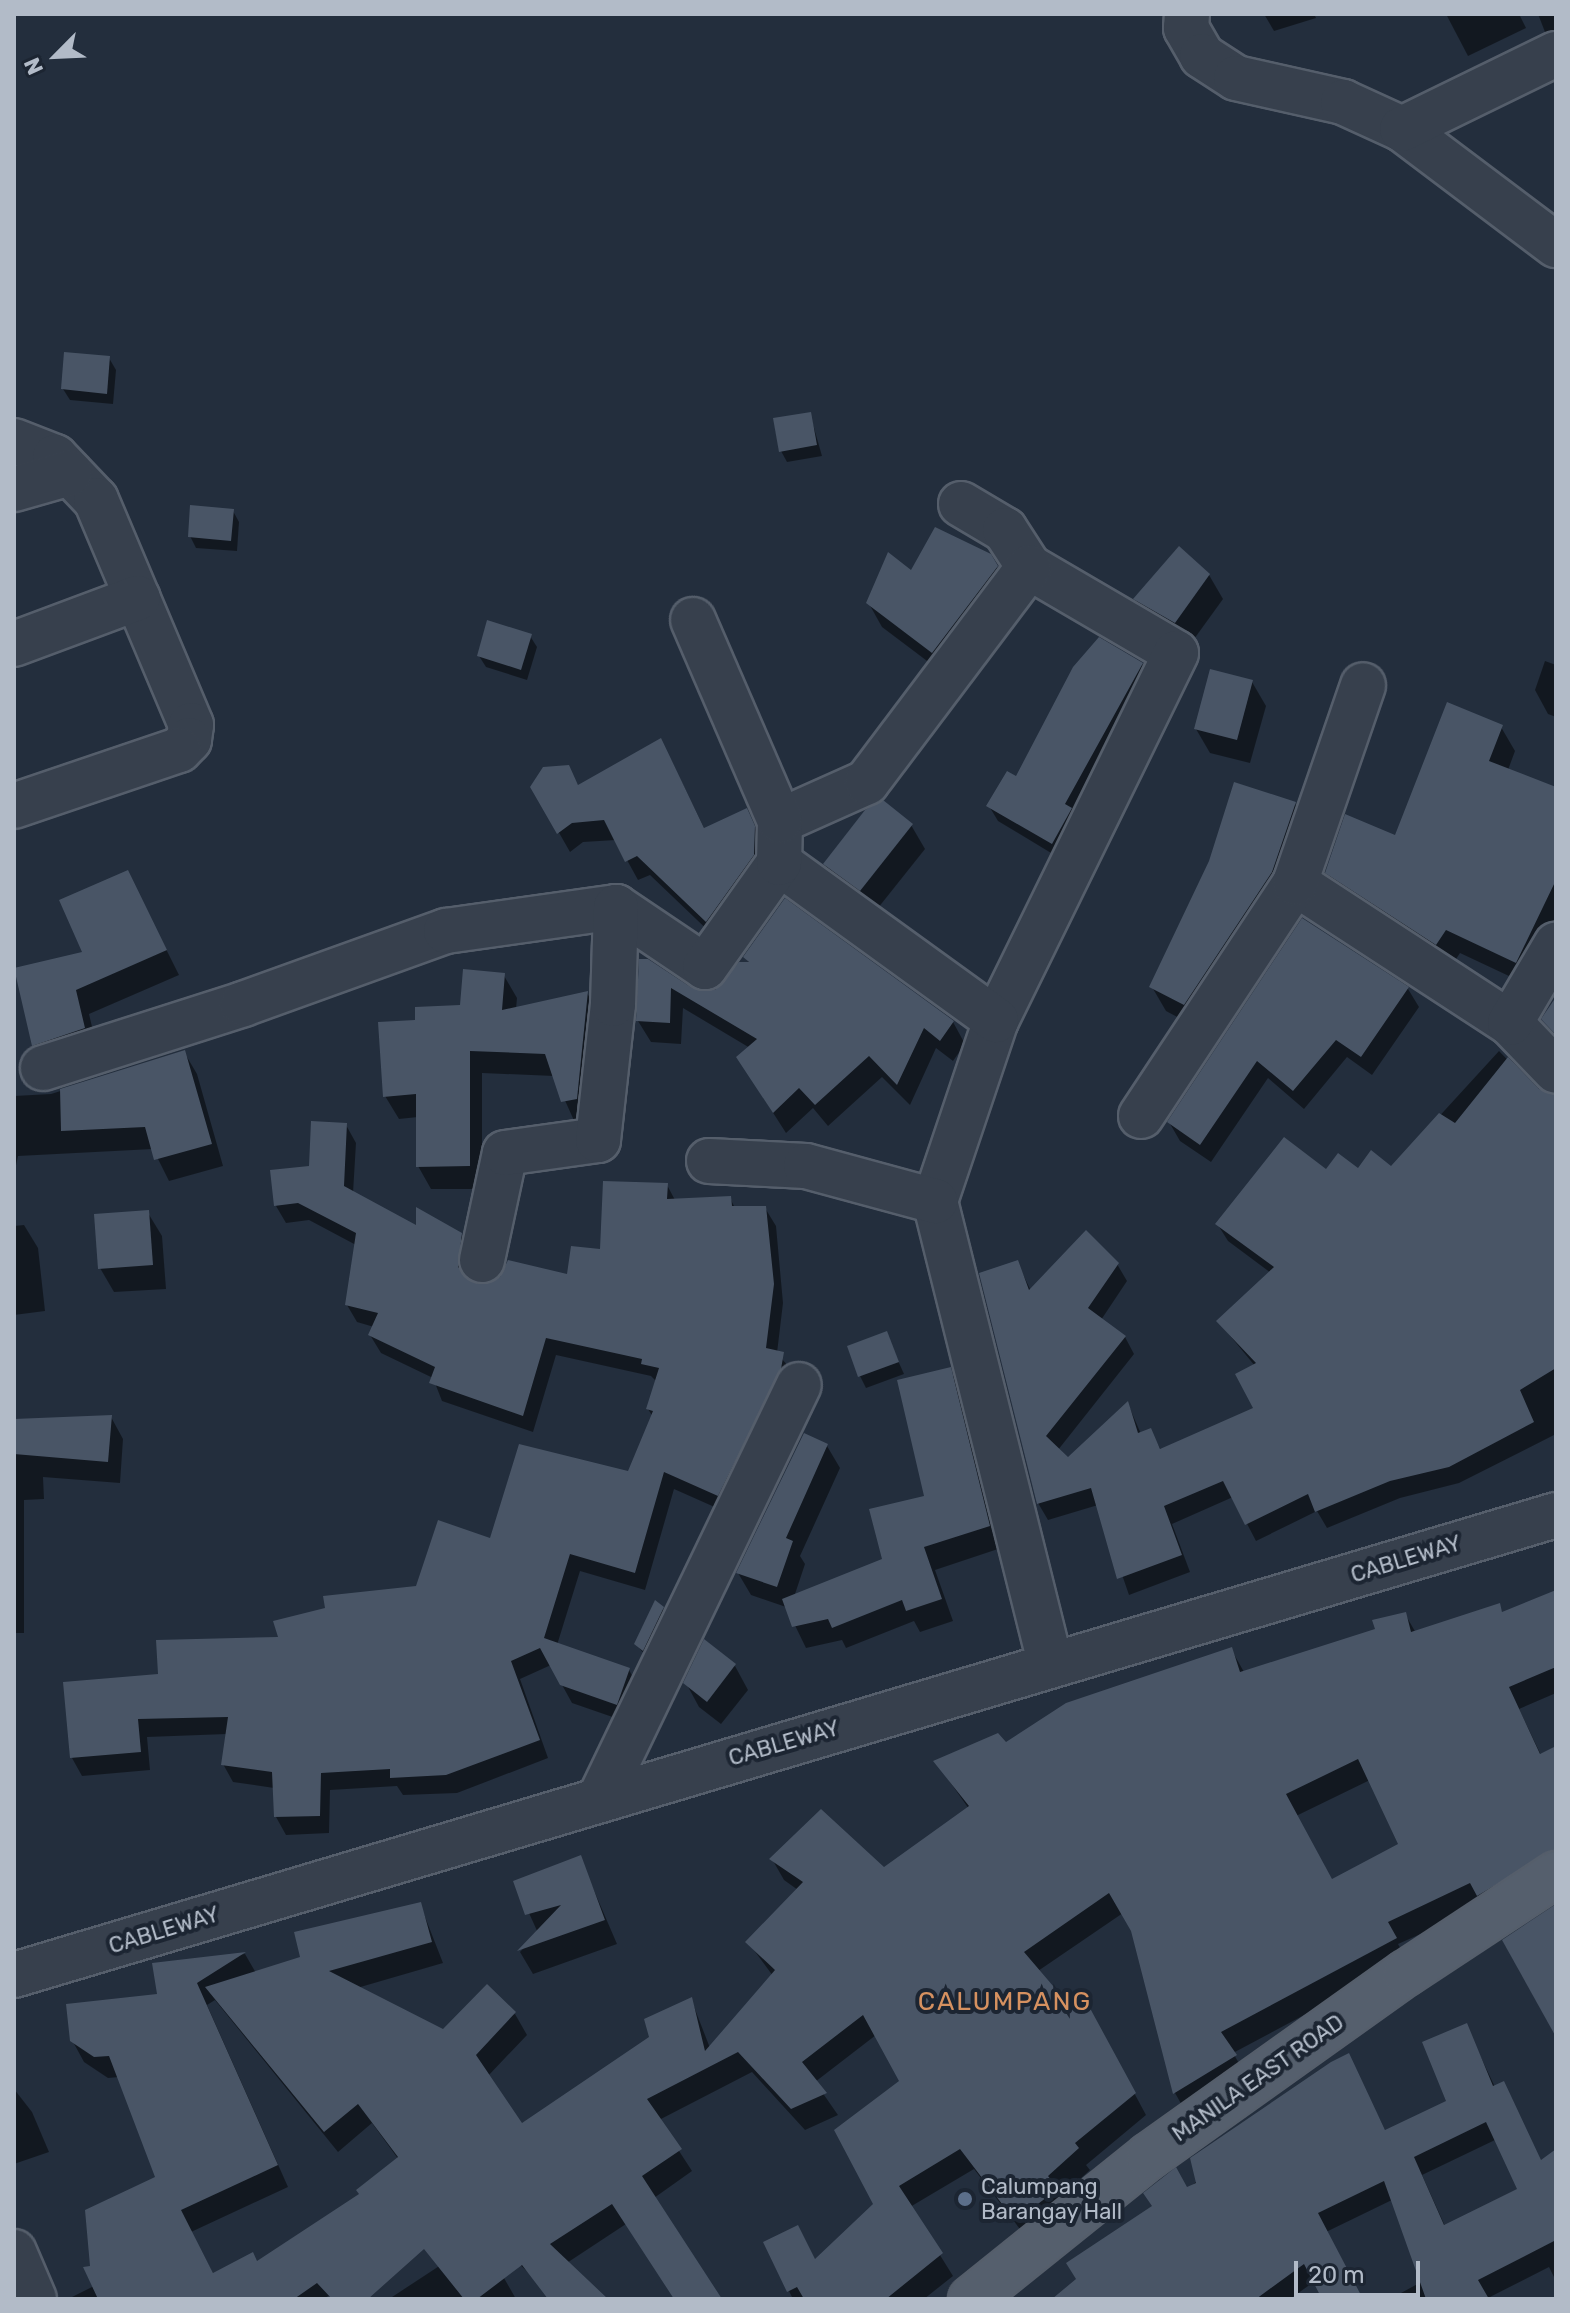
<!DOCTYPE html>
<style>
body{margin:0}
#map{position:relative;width:1570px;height:2313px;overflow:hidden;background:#232e3d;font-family:Rubik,sans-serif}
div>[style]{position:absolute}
.shadow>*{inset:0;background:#0007}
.building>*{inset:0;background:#495566}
.roads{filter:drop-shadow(2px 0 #555e6b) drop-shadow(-2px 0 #555e6b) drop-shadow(0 2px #555e6b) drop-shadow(0 -2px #555e6b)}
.minor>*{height:44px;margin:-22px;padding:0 22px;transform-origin:22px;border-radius:22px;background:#37404d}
.major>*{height:44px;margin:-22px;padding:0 22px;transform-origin:22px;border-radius:22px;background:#555f6d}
.dots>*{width:22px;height:22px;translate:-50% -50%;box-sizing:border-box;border:4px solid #1c2532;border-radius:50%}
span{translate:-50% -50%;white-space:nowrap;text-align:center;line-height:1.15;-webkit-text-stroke:8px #1c2532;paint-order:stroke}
.street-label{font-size:22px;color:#b2bbc8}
.poi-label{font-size:22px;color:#b2bbc8}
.left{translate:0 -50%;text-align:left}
.quarter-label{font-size:26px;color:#d69160;letter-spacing:2px}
.frame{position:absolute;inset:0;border:16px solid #b2bbc8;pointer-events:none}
.north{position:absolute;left:16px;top:16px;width:80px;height:80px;-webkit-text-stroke:6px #1c2532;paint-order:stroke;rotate:246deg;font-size:22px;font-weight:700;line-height:32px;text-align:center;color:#b2bbc8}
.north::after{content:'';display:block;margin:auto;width:28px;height:36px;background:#b2bbc8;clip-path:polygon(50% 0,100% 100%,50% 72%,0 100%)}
.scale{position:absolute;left:1294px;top:2261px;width:126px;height:36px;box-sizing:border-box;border:4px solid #b2bbc8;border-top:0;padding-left:10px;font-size:24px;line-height:28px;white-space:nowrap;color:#b2bbc8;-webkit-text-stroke:6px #1c2532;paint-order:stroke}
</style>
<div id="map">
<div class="shadow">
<i style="clip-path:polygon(1264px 14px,1314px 14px,1316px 18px,1274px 31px)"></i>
<i style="clip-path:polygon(1446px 14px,1519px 14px,1526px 28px,1468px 56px)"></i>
<i style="clip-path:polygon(1538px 14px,1556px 14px,1556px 51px,1545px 32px)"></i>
<i style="clip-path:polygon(109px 358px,116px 370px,113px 404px,70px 400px,63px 389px)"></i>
<i style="clip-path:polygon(810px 414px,822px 456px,787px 462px,781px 451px)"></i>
<i style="clip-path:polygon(233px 511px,239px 522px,237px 551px,196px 548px,190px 536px)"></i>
<i style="clip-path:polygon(997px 567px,1011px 591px,947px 676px,882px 627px,868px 602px)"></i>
<i style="clip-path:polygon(1209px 575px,1223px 599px,1189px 646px,1149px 623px,1135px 599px)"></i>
<i style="clip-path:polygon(530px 636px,537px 647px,527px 680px,486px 667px,479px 656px)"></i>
<i style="clip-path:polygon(1545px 661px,1556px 665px,1556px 717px,1548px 714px,1535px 690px)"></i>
<i style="clip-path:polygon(1142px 664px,1151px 680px,1061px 859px,998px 821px,989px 806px)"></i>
<i style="clip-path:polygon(1252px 682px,1266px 706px,1250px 763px,1210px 753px,1196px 729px)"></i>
<i style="clip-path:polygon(1501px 727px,1515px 751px,1508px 770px,1556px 789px,1556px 933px,1530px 986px,1460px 953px,1450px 968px,1341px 897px,1327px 872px,1396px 837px)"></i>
<i style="clip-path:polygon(671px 760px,705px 830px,746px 810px,765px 848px,718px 940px,650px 875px,638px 880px,616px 840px,583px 842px,570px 852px,533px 787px,568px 767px,579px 787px)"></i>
<i style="clip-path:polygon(1295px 804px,1309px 828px,1198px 1028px,1166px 1011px,1152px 987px)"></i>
<i style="clip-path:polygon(911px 825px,925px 849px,874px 913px,839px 888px,825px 864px)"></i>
<i style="clip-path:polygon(140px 897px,179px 975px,89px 1014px,98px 1052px,48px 1069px,34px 1045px,17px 969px,85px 954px)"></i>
<i style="clip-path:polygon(1303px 920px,1408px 989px,1419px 1007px,1372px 1075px,1347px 1057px,1304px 1109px,1268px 1078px,1211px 1162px,1180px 1141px,1169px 1122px)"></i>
<i style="clip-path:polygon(745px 957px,953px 1022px,965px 1044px,953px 1061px,936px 1048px,910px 1105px,882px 1077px,828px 1126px,813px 1108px,786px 1133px,738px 1058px,750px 1048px,683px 1008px,681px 1044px,651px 1042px,638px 1021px,641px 961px,691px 990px,716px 992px,750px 964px)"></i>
<i style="clip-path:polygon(503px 974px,517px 998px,516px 1009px,587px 993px,600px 1016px,590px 1122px,576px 1125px,554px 1076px,482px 1073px,482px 1189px,431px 1189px,418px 1166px,418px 1117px,399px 1119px,385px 1096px,417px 1022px,462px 1007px)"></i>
<i style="clip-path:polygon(1499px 1051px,1538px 1091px,1556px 1095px,1556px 1434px,1459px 1483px,1400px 1498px,1327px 1528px,1317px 1511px,1256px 1541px,1233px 1497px,1172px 1524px,1190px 1572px,1129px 1595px,1098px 1505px,1048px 1520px,1038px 1503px,1017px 1262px,1031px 1291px,1117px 1264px,1127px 1281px,1101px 1320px,1125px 1337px,1134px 1354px,1058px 1450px,1068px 1459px,1128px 1404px,1141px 1434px,1150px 1431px,1161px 1450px,1256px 1408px,1255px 1366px,1218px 1321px,1271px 1273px,1228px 1241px,1218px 1225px,1326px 1172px,1391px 1169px)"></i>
<i style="clip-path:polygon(184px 1052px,197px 1074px,223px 1166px,169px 1181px,153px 1149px,18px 1156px,14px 1175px,14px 1096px,51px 1094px)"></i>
<i style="clip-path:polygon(346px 1125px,356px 1143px,353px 1193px,418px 1228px,461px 1234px,471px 1252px,468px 1279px,477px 1287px,569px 1276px,602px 1252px,667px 1185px,675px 1200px,730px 1198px,735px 1208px,765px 1208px,776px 1226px,783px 1303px,777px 1353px,793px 1372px,728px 1513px,674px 1489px,645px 1590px,580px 1571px,557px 1645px,629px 1670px,639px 1688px,627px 1722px,572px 1703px,551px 1665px,520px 1679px,548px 1758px,457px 1793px,403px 1795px,397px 1786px,330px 1790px,329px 1833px,286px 1835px,276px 1817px,274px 1788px,233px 1782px,223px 1764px,227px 1734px,147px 1737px,150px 1770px,82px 1776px,72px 1758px,160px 1675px,280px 1639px,418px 1588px,491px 1540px,630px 1473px,653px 1417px,648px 1409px,657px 1382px,651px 1376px,556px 1355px,533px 1432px,442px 1401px,433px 1378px,381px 1353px,370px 1335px,374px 1327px,357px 1322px,347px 1305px,356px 1245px,309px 1220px,286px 1223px,276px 1206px)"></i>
<i style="clip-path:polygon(148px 1213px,162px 1236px,166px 1289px,114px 1292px,100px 1268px)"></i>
<i style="clip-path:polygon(24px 1225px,38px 1248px,45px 1311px,14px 1315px,14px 1226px)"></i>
<i style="clip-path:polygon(886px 1334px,904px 1374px,866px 1388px,860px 1376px)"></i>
<i style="clip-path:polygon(950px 1370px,962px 1392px,1001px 1548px,935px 1570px,953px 1621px,920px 1632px,914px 1621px,846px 1648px,842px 1640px,806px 1648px,786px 1607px,751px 1595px,738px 1573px,827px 1446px,840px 1468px,800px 1556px,805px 1564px,794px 1597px,885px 1560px,927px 1497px)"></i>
<i style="clip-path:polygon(111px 1417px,123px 1439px,120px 1483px,43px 1477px,44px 1499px,24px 1500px,24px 1633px,14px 1633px,14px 1420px)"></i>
<i style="clip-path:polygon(evenodd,1556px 1592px,1556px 1693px,1519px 1709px,1541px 1755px,1556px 1749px,1556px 1874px,1398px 1944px,1407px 1960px,1233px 2053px,1247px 2077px,1187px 2114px,1175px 2093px,1132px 1930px,1123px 1913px,1038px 1971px,1070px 2010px,1095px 2020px,1146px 2115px,1086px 2165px,1090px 2170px,1060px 2197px,1068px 2211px,1029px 2241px,974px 2169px,910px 2207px,953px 2276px,924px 2299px,793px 2299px,765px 2243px,815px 2261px,875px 2205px,902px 2082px,876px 2035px,815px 2082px,838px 2115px,805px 2130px,752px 2072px,659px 2120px,692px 2171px,654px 2198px,721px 2299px,675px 2299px,626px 2224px,538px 2282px,509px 2254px,504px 2278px,516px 2299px,389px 2299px,456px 2255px,442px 2232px,323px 2299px,68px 2299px,94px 2286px,92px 2267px,158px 2178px,119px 2077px,108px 2078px,84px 2062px,72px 2040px,160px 1996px,154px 1965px,245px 1954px,256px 1973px,302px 1958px,420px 1904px,443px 1963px,357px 1988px,444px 2032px,515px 2014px,527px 2035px,488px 2076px,522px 2126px,652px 2037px,691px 1999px,710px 2048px,773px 1976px,748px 1942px,798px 1890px,784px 1880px,772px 1859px,883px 1869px,969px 1809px,936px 1762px,1005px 1745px,1231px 1649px,1244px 1672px,1377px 1630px,1405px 1614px,1416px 1633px,1499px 1606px,1503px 1614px,1556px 1592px,1370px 1780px,1400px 1845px,1332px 1881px,1296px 1816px,1370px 1780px,1556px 1592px,215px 2000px,338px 2152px,372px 2123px,399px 2160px,362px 2195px,257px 2264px,214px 2275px,191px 2232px,288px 2187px,207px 2005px,215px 2000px)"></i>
<i style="clip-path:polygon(663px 1609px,669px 1620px,650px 1661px,636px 1644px)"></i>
<i style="clip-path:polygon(735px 1666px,748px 1690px,721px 1724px,699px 1707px,686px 1683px)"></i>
<i style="clip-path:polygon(580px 1858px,617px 1944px,533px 1974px,520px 1952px,538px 1933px,515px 1882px)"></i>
<i style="clip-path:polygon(evenodd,1466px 2026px,1495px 2087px,1541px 2162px,1556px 2152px,1556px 2281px,1549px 2267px,1486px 2299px,1390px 2299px,1423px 2281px,1394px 2199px,1326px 2232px,1332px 2299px,1325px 2299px,1315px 2281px,1290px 2299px,1055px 2299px,1348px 2056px,1386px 2132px,1449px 2102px,1466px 2026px,1495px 2140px,1519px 2190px,1445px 2226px,1422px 2175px,1495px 2140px)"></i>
<i style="clip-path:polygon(14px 2089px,32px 2112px,49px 2152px,14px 2164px)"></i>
</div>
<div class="building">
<i style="clip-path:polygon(64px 352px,110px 356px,107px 394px,61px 389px)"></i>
<i style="clip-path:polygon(811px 412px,817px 445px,779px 452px,773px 418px)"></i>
<i style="clip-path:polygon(190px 505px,234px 509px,231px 541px,188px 537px)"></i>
<i style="clip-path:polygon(935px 527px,991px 554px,998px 566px,932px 653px,866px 603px,888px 552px,911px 570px)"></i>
<i style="clip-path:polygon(1179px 546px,1210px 574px,1175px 623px,1133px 599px)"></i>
<i style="clip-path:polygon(487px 620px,532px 634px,521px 670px,477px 656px)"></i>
<i style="clip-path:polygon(1099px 637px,1143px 663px,1065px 804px,1072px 808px,1052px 844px,986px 806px,1007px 771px,1016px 776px,1073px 667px)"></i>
<i style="clip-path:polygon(1210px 669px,1253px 680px,1237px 740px,1194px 729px)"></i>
<i style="clip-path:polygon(1447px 702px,1503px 725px,1489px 761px,1556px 787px,1556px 880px,1516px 963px,1446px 930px,1436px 945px,1325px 873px,1345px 814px,1395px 835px)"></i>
<i style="clip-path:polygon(661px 738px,704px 828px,747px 808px,755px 826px,754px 855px,706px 922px,637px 856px,625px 862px,604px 820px,572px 823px,557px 834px,530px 787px,543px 767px,569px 765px,578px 785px)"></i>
<i style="clip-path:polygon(1234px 782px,1296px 802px,1272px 872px,1184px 1005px,1149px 987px,1209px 861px)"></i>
<i style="clip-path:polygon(883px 800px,913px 824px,860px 891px,823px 864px,865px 810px)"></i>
<i style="clip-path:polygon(128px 870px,167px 950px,76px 990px,85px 1028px,32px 1046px,14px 968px,82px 952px,59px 900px)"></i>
<i style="clip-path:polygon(785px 898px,954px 1021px,940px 1041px,924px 1028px,897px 1085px,869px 1056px,815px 1105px,799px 1088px,773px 1113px,736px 1057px,757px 1039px,671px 988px,670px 1023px,636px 1021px,639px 959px,648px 959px,692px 988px,715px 990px,739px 962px,749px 962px,743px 957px)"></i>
<i style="clip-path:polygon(1302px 918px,1409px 987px,1361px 1057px,1336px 1040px,1293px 1091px,1257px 1061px,1200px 1145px,1167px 1122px)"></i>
<i style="clip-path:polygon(463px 969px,505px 973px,502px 1010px,588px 991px,577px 1099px,561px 1102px,545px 1054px,470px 1051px,470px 1166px,416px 1167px,416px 1094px,383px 1097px,378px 1022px,415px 1020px,415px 1007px,460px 1005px)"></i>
<i style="clip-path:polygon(1556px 997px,1556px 1035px,1541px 1019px)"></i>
<i style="clip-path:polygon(185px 1050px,212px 1144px,154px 1160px,145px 1127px,61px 1131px,60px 1089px)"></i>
<i style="clip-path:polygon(1508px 1057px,1539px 1089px,1556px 1095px,1556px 1368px,1520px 1390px,1534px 1422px,1449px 1467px,1390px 1481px,1315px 1512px,1308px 1494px,1245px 1525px,1223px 1481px,1164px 1506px,1182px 1555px,1117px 1579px,1091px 1488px,1037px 1504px,979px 1273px,1018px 1260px,1029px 1290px,1086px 1230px,1119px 1263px,1088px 1308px,1126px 1336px,1046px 1436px,1068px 1457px,1128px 1401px,1138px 1433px,1151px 1428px,1160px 1449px,1253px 1408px,1235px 1374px,1256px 1363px,1216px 1321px,1274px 1267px,1215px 1224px,1284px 1137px,1326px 1169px,1338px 1153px,1358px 1168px,1371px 1150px,1391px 1166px,1439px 1113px,1455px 1123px)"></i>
<i style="clip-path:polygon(311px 1121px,347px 1123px,344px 1186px,416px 1225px,416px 1207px,462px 1233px,458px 1267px,478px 1284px,500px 1277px,508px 1260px,567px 1274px,571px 1246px,600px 1249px,603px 1181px,668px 1183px,667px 1199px,731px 1196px,732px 1206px,766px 1206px,774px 1284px,766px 1348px,784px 1352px,781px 1369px,718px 1496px,664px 1472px,635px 1573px,570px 1554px,544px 1638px,630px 1668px,617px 1705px,560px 1685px,540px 1648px,511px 1661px,540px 1740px,446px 1775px,390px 1778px,390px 1769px,321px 1773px,320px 1816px,274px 1817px,272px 1772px,221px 1765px,228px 1717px,138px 1719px,141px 1752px,70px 1758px,63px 1682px,158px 1674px,156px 1640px,278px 1637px,273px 1621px,325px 1608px,323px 1596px,416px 1586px,438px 1520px,490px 1538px,519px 1444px,628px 1471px,653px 1411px,646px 1409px,659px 1368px,641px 1364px,642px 1359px,546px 1338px,523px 1416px,429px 1383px,435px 1367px,368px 1335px,378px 1313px,345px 1305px,356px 1233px,298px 1203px,274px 1206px,270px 1170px,309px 1166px)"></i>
<i style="clip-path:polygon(149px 1210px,153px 1265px,98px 1269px,94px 1214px)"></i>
<i style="clip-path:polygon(887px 1331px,899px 1362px,858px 1377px,847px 1346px)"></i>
<i style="clip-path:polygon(951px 1367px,990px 1526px,924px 1547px,942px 1599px,906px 1611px,902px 1600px,832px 1628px,828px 1619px,792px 1627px,782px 1599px,882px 1559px,869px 1509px,924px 1496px,897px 1380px)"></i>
<i style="clip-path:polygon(112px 1415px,108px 1462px,14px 1454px,14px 1419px)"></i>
<i style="clip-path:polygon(804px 1433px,828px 1444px,786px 1538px,793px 1541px,777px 1587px,736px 1573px)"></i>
<i style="clip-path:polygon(evenodd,1556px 1590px,1556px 1667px,1509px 1687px,1540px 1754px,1556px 1746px,1556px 1849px,1477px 1896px,1470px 1883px,1388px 1922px,1397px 1938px,1221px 2032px,1237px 2055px,1173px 2094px,1131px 1931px,1109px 1893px,1024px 1952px,1071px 2007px,1085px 1999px,1136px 2093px,1075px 2143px,1079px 2148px,1048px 2176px,1058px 2189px,1015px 2221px,960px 2149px,899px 2186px,943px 2253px,886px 2299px,804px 2299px,797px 2287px,787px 2292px,763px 2242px,798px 2225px,815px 2259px,873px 2204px,834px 2130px,899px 2081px,863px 2015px,802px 2062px,827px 2093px,791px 2109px,738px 2052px,647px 2099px,682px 2149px,642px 2176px,722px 2299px,674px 2299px,612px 2204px,550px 2244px,608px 2299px,548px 2299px,522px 2265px,477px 2299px,464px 2299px,424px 2249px,368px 2299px,332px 2299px,317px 2283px,294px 2299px,98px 2299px,83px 2267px,90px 2266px,85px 2210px,155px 2177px,109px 2056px,94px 2057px,70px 2041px,66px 2004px,157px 1994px,152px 1963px,246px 1952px,197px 1983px,278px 2165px,181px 2210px,213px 2273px,253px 2252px,257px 2261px,359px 2194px,356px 2190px,398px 2157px,358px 2104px,324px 2132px,205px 1987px,300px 1957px,294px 1932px,421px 1902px,432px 1942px,329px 1971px,443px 2029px,487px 1984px,516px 2012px,476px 2055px,522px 2123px,649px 2037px,644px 2019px,692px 1997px,705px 2051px,775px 1970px,745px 1942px,803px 1882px,769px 1859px,821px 1809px,884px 1867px,969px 1806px,933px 1761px,998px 1733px,1006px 1742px,1066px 1703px,1232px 1647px,1240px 1672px,1375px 1629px,1372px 1620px,1406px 1612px,1411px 1632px,1500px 1603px,1502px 1612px,1556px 1590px,1358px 1759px,1398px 1844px,1332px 1879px,1286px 1794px,1358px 1759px)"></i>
<i style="clip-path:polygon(655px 1600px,664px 1607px,643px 1651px,634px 1644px)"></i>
<i style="clip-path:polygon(704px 1639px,736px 1664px,707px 1702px,683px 1683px)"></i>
<i style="clip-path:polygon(581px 1855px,605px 1920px,517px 1951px,561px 1905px,525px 1915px,513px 1881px)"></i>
<i style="clip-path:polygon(1556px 1904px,1556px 2037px,1502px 1940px)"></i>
<i style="clip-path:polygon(evenodd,1467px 2023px,1493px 2086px,1504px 2081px,1541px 2160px,1556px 2149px,1556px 2240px,1478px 2280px,1489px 2299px,1426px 2299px,1384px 2181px,1318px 2213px,1363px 2299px,1322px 2299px,1304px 2264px,1256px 2299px,1052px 2299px,1076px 2279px,1066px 2263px,1152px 2206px,1143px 2193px,1176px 2167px,1187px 2187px,1196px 2183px,1190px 2158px,1331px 2062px,1349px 2053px,1385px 2130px,1446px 2101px,1422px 2042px,1467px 2023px,1486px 2122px,1517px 2189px,1444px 2225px,1414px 2157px,1486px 2122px)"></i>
</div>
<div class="roads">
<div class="minor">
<i style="left:1187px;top:14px;width:14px;rotate:94deg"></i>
<i style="left:1186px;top:28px;width:32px;rotate:60deg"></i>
<i style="left:1202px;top:56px;width:40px;rotate:32.9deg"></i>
<i style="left:1236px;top:78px;width:110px;rotate:12.6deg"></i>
<i style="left:1343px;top:102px;width:65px;rotate:24.6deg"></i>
<i style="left:1402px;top:129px;width:193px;rotate:37deg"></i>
<i style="left:1402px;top:129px;width:171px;rotate:-26deg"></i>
<i style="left:14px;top:441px;width:44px;rotate:21.3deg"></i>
<i style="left:55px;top:457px;width:59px;rotate:46.4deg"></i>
<i style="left:96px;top:500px;width:244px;rotate:67.1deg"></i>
<i style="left:191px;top:725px;width:15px;rotate:98deg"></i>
<i style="left:189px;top:740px;width:14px;rotate:135deg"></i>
<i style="left:179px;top:750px;width:174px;rotate:161.3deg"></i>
<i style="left:14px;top:489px;width:58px;rotate:-15.9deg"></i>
<i style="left:961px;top:504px;width:51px;rotate:30.6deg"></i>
<i style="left:1005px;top:530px;width:44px;rotate:57deg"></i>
<i style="left:1029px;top:567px;width:170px;rotate:30.3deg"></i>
<i style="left:1176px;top:653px;width:409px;rotate:116.1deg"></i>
<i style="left:996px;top:1020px;width:191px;rotate:108.6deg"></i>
<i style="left:935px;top:1201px;width:478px;rotate:76deg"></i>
<i style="left:14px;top:644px;width:132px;rotate:-20.4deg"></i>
<i style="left:780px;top:821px;width:95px;rotate:-24.1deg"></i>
<i style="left:867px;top:782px;width:269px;rotate:-53deg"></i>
<i style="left:779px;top:863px;width:268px;rotate:35.9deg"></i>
<i style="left:1295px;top:883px;width:257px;rotate:33.1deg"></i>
<i style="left:1510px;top:1023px;width:66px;rotate:46.2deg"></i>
<i style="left:1510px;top:1023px;width:91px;rotate:-59.5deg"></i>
<i style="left:43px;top:1068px;width:210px;rotate:-17.7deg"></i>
<i style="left:243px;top:1004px;width:216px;rotate:-19.8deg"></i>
<i style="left:446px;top:931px;width:172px;rotate:-8deg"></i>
<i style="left:616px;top:907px;width:107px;rotate:34deg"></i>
<i style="left:705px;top:967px;width:128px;rotate:-54.6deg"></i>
<i style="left:779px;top:863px;width:42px;rotate:-88.6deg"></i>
<i style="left:780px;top:821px;width:219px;rotate:-113.4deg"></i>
<i style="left:1141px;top:1116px;width:279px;rotate:-56.5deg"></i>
<i style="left:1295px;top:883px;width:209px;rotate:-71deg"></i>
<i style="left:709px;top:1161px;width:97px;rotate:3deg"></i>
<i style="left:806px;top:1166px;width:134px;rotate:15.2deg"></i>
<i style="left:482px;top:1260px;width:109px;rotate:-77.9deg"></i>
<i style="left:505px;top:1153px;width:94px;rotate:-8deg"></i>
<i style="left:598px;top:1140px;width:137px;rotate:-83.7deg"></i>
<i style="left:613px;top:1004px;width:97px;rotate:-88.2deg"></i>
<i style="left:601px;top:1796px;width:456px;rotate:-64.3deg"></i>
<i style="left:14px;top:1975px;width:1609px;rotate:-16.61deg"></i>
<i style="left:14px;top:2252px;width:51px;rotate:66.9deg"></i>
</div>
<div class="major">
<i style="left:971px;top:2299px;width:228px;rotate:-38.8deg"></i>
<i style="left:1149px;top:2156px;width:315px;rotate:-35.5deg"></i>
<i style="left:1406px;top:1973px;width:180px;rotate:-33.4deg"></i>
</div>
</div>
<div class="dots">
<i style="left:965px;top:2199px;background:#5c6f8a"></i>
</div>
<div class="street-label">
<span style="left:1406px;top:1559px;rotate:-17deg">CABLEWAY</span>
<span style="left:784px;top:1743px;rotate:-16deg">CABLEWAY</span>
<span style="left:164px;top:1930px;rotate:-17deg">CABLEWAY</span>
<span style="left:1258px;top:2078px;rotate:-35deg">MANILA EAST ROAD</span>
</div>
<div class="poi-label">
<span class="left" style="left:981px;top:2199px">Calumpang<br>Barangay Hall</span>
</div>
<div class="quarter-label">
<span style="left:1005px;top:2002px">CALUMPANG</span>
</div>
<div class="frame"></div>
<div class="north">N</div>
<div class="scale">20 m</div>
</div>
